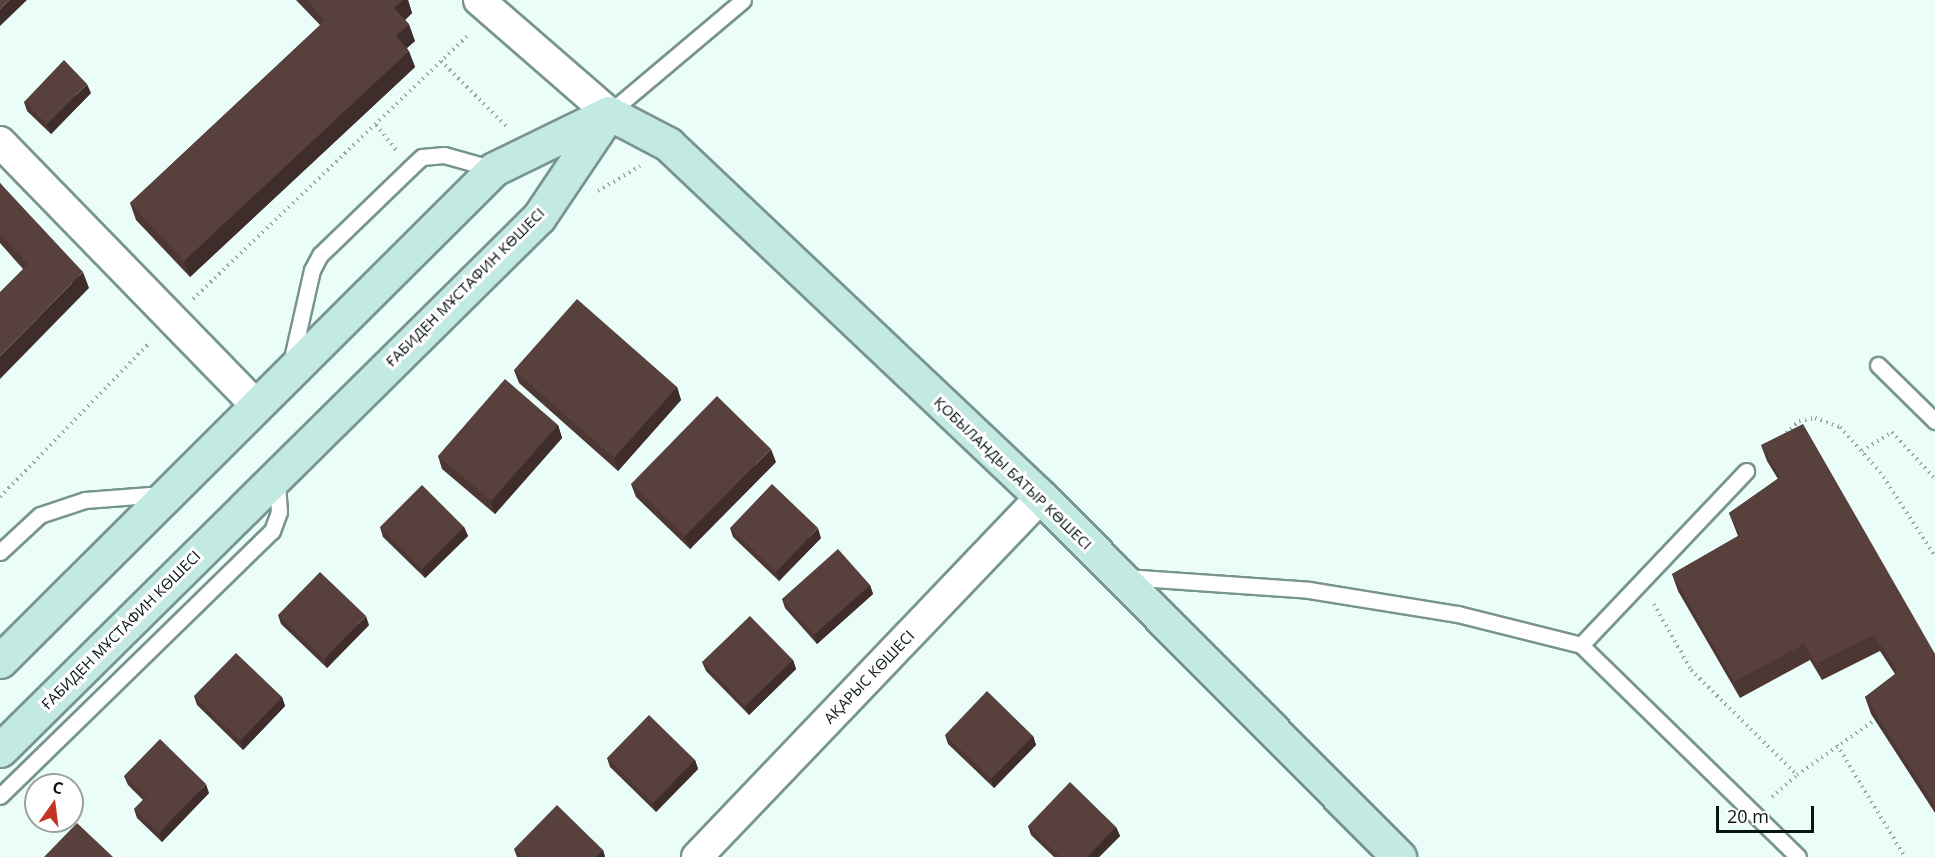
<!DOCTYPE html>
<meta charset="utf-8">
<style>
body{margin:0}
#map{position:relative;width:1935px;height:857px;overflow:hidden;background:#eafdf9;font-family:"Open Sans",sans-serif}
div>[style]{position:absolute}
.path>*{height:4px;margin-top:-2px;transform-origin:0;background:repeating-linear-gradient(90deg,#97a8a4 0 1.5px,transparent 0 6px)}
.roads{filter:drop-shadow(2px 0 #77958e) drop-shadow(-2px 0 #77958e) drop-shadow(0 2px #77958e) drop-shadow(0 -2px #77958e)}
.lane>*{height:15px;margin:-7.5px;padding:0 7.5px;transform-origin:7.5px;border-radius:7.5px;background:#fff}
.street>*{height:30px;margin:-15px;padding:0 15px;transform-origin:15px;border-radius:15px;background:#fff}
.secondary>*{height:33px;margin:-16.5px;padding:0 16.5px;transform-origin:16.5px;border-radius:16.5px;background:#c2e9e2}
.wall>*{inset:0;background:#4c3734}
.shaded-wall>*{inset:0;background:#3e2d2a}
.building>*{inset:0;background:#58403c}
span{translate:-50% -50%;white-space:nowrap;text-align:center;line-height:1.15;-webkit-text-stroke:6px #fff;paint-order:stroke}
.street-label{font-size:15px;color:#081411}
.north{position:absolute;left:24px;top:773px;width:60px;height:60px;box-sizing:border-box;background:#fff;border:2px solid #9ca1a0;border-radius:50%;rotate:14deg;font-size:16px;font-weight:700;line-height:24px;text-align:center;color:#081411}
.north::after{content:'';display:block;margin:auto;width:21px;height:27px;background:#c23525;clip-path:polygon(50% 0,100% 100%,50% 72%,0 100%)}
.scale{position:absolute;left:1716px;top:806px;width:98px;height:27px;box-sizing:border-box;border:3px solid #081411;border-top:0;padding-left:8px;font-size:18px;line-height:21px;white-space:nowrap;color:#081411;-webkit-text-stroke:4px #fff;paint-order:stroke}
</style>
<div id="map">
<div class="path">
<i style="left:441px;top:61px;width:92px;rotate:45deg"></i>
<i style="left:376px;top:125px;width:32px;rotate:51deg"></i>
<i style="left:598px;top:191px;width:49px;rotate:-30.8deg"></i>
<i style="left:193px;top:299px;width:383px;rotate:-43.8deg"></i>
<i style="left:1786px;top:433px;width:18px;rotate:-43deg"></i>
<i style="left:1799px;top:421px;width:16px;rotate:-11deg"></i>
<i style="left:1815px;top:418px;width:27px;rotate:20deg"></i>
<i style="left:1840px;top:427px;width:60px;rotate:48.4deg"></i>
<i style="left:1880px;top:472px;width:100px;rotate:56.8deg"></i>
<i style="left:1862px;top:451px;width:36px;rotate:-32deg"></i>
<i style="left:1892px;top:432px;width:64px;rotate:47.5deg"></i>
<i style="left:0;top:497px;width:216px;rotate:-45.9deg"></i>
<i style="left:1654px;top:604px;width:76px;rotate:60.7deg"></i>
<i style="left:1691px;top:670px;width:149px;rotate:44.7deg"></i>
<i style="left:1797px;top:775px;width:95px;rotate:-35.2deg"></i>
<i style="left:1837px;top:745px;width:131px;rotate:58.7deg"></i>
<i style="left:1772px;top:797px;width:33px;rotate:-41deg"></i>
</div>
<div class="roads">
<div class="lane">
<i style="left:609px;top:113px;width:175px;rotate:-40.1deg"></i>
<i style="left:291px;top:363px;width:95px;rotate:-77.3deg"></i>
<i style="left:312px;top:270px;width:17px;rotate:-62deg"></i>
<i style="left:320px;top:255px;width:125px;rotate:-44deg"></i>
<i style="left:410px;top:168px;width:16px;rotate:-43deg"></i>
<i style="left:422px;top:157px;width:22px;rotate:-5deg"></i>
<i style="left:444px;top:155px;width:52px;rotate:15.6deg"></i>
<i style="left:1878px;top:365px;width:80px;rotate:44.5deg"></i>
<i style="left:0;top:552px;width:54px;rotate:-42.8deg"></i>
<i style="left:40px;top:515px;width:47px;rotate:-18.4deg"></i>
<i style="left:85px;top:500px;width:78px;rotate:-4.4deg"></i>
<i style="left:1125px;top:577px;width:184px;rotate:4deg"></i>
<i style="left:1309px;top:590px;width:151px;rotate:9.2deg"></i>
<i style="left:1458px;top:614px;width:127px;rotate:14.1deg"></i>
<i style="left:1581px;top:645px;width:303px;rotate:44.3deg"></i>
<i style="left:1581px;top:645px;width:240px;rotate:-46.5deg"></i>
<i style="left:0;top:796px;width:380px;rotate:-44.3deg"></i>
<i style="left:272px;top:531px;width:20px;rotate:-70deg"></i>
<i style="left:279px;top:512px;width:32px;rotate:-94deg"></i>
</div>
<div class="street">
<i style="left:479px;top:0;width:172px;rotate:41deg"></i>
<i style="left:0;top:142px;width:367px;rotate:45.8deg"></i>
<i style="left:697px;top:857px;width:498px;rotate:-46.3deg"></i>
</div>
<div class="secondary">
<i style="left:609px;top:113px;width:67px;rotate:27.7deg"></i>
<i style="left:668px;top:144px;width:514px;rotate:43.42deg"></i>
<i style="left:1041px;top:497px;width:508px;rotate:45.16deg"></i>
<i style="left:0;top:661px;width:697px;rotate:-44.88deg"></i>
<i style="left:494px;top:169px;width:126px;rotate:-26deg"></i>
<i style="left:0;top:750px;width:758px;rotate:-44.68deg"></i>
<i style="left:539px;top:217px;width:125px;rotate:-56.1deg"></i>
</div>
</div>
<div class="wall">
<i style="clip-path:polygon(296px 0,408px 0,412px 13px,405px 20px,415px 41px,407px 48px,415px 67px,190px 277px,136px 220px,130px 203px,320px 25px)"></i>
<i style="clip-path:polygon(91px 93px,51px 134px,27px 111px,24px 102px)"></i>
<i style="clip-path:polygon(0 183px,89px 288px,23px 269px,0 243px)"></i>
<i style="clip-path:polygon(514px 370px,677px 387px,681px 400px,618px 471px,519px 383px)"></i>
<i style="clip-path:polygon(558px 425px,562px 438px,495px 514px,442px 469px,438px 456px)"></i>
<i style="clip-path:polygon(1761px 445px,1935px 654px,1935px 813px,1871px 714px,1865px 697px,1895px 674px,1880px 651px,1822px 680px,1810px 660px,1740px 698px,1678px 591px,1672px 574px,1738px 536px,1729px 513px,1778px 479px,1767px 461px)"></i>
<i style="clip-path:polygon(776px 462px,690px 549px,636px 497px,631px 484px)"></i>
<i style="clip-path:polygon(380px 527px,464px 527px,468px 536px,425px 578px,383px 537px)"></i>
<i style="clip-path:polygon(730px 528px,821px 538px,779px 581px,733px 537px)"></i>
<i style="clip-path:polygon(870px 585px,873px 594px,817px 644px,785px 608px,782px 599px)"></i>
<i style="clip-path:polygon(278px 615px,369px 625px,327px 668px,281px 624px)"></i>
<i style="clip-path:polygon(793px 660px,796px 669px,749px 715px,706px 671px,702px 662px)"></i>
<i style="clip-path:polygon(194px 696px,282px 697px,285px 706px,243px 750px,197px 705px)"></i>
<i style="clip-path:polygon(945px 735px,1033px 736px,1036px 745px,994px 788px,948px 744px)"></i>
<i style="clip-path:polygon(607px 758px,695px 760px,698px 769px,656px 812px,610px 767px)"></i>
<i style="clip-path:polygon(124px 776px,209px 793px,162px 842px,137px 818px,134px 809px,143px 800px,128px 785px)"></i>
<i style="clip-path:polygon(1028px 826px,1116px 827px,1120px 836px,1099px 857px,1054px 857px,1031px 835px)"></i>
<i style="clip-path:polygon(514px 849px,603px 850px,605px 857px,517px 857px)"></i>
</div>
<div class="shaded-wall">
<i style="clip-path:polygon(9px 0,27px 0,0 26px,0 9px)"></i>
<i style="clip-path:polygon(403px 0,408px 0,412px 13px,400px 25px,394px 8px)"></i>
<i style="clip-path:polygon(409px 24px,415px 41px,402px 52px,396px 36px)"></i>
<i style="clip-path:polygon(409px 51px,415px 67px,190px 277px,184px 261px)"></i>
<i style="clip-path:polygon(87px 84px,91px 93px,51px 134px,47px 124px)"></i>
<i style="clip-path:polygon(83px 272px,89px 288px,0 379px,0 356px)"></i>
<i style="clip-path:polygon(677px 387px,681px 400px,618px 471px,614px 458px)"></i>
<i style="clip-path:polygon(558px 425px,562px 438px,495px 514px,491px 501px)"></i>
<i style="clip-path:polygon(771px 449px,776px 462px,690px 549px,685px 536px)"></i>
<i style="clip-path:polygon(464px 527px,468px 536px,425px 578px,422px 569px)"></i>
<i style="clip-path:polygon(818px 528px,821px 538px,779px 581px,776px 572px)"></i>
<i style="clip-path:polygon(870px 585px,873px 594px,817px 644px,814px 635px)"></i>
<i style="clip-path:polygon(366px 616px,369px 625px,327px 668px,324px 659px)"></i>
<i style="clip-path:polygon(793px 660px,796px 669px,749px 715px,745px 706px)"></i>
<i style="clip-path:polygon(282px 697px,285px 706px,243px 750px,240px 741px)"></i>
<i style="clip-path:polygon(1033px 736px,1036px 745px,994px 788px,991px 779px)"></i>
<i style="clip-path:polygon(695px 760px,698px 769px,656px 812px,653px 803px)"></i>
<i style="clip-path:polygon(206px 784px,209px 793px,162px 842px,159px 833px)"></i>
<i style="clip-path:polygon(1116px 827px,1120px 836px,1099px 857px,1087px 857px)"></i>
<i style="clip-path:polygon(603px 850px,605px 857px,596px 857px)"></i>
</div>
<div class="building">
<i style="clip-path:polygon(0 0,9px 0,0 9px)"></i>
<i style="clip-path:polygon(306px 0,403px 0,394px 8px,409px 24px,396px 36px,409px 51px,184px 261px,130px 203px,325px 21px)"></i>
<i style="clip-path:polygon(64px 60px,87px 84px,47px 124px,24px 102px)"></i>
<i style="clip-path:polygon(0 183px,83px 272px,0 356px,0 292px,28px 264px,0 234px)"></i>
<i style="clip-path:polygon(577px 299px,677px 387px,614px 458px,514px 370px)"></i>
<i style="clip-path:polygon(505px 379px,558px 425px,491px 501px,438px 456px)"></i>
<i style="clip-path:polygon(717px 396px,771px 449px,685px 536px,631px 484px)"></i>
<i style="clip-path:polygon(1803px 424px,1935px 654px,1935px 806px,1865px 697px,1898px 672px,1874px 635px,1816px 664px,1804px 644px,1734px 682px,1672px 574px,1740px 535px,1729px 513px,1780px 477px,1761px 445px)"></i>
<i style="clip-path:polygon(772px 484px,818px 528px,776px 572px,730px 528px)"></i>
<i style="clip-path:polygon(422px 485px,464px 527px,422px 569px,380px 527px)"></i>
<i style="clip-path:polygon(838px 549px,870px 585px,814px 635px,782px 599px)"></i>
<i style="clip-path:polygon(320px 572px,366px 616px,324px 659px,278px 615px)"></i>
<i style="clip-path:polygon(750px 616px,793px 660px,745px 706px,702px 662px)"></i>
<i style="clip-path:polygon(236px 653px,282px 697px,240px 741px,194px 696px)"></i>
<i style="clip-path:polygon(987px 691px,1033px 736px,991px 779px,945px 735px)"></i>
<i style="clip-path:polygon(649px 715px,695px 760px,653px 803px,607px 758px)"></i>
<i style="clip-path:polygon(160px 739px,206px 784px,159px 833px,134px 809px,146px 797px,124px 776px)"></i>
<i style="clip-path:polygon(1070px 782px,1116px 827px,1087px 857px,1060px 857px,1028px 826px)"></i>
<i style="clip-path:polygon(557px 805px,603px 850px,596px 857px,523px 857px,514px 849px)"></i>
<i style="clip-path:polygon(77px 823px,113px 857px,44px 857px)"></i>
</div>
<div class="street-label">
<span style="left:465px;top:287px;rotate:-45deg">ҒАБИДЕН МҰСТАФИН КӨШЕСІ</span>
<span style="left:1013px;top:473px;rotate:44deg">ҚОБЫЛАНДЫ БАТЫР КӨШЕСІ</span>
<span style="left:121px;top:630px;rotate:-45deg">ҒАБИДЕН МҰСТАФИН КӨШЕСІ</span>
<span style="left:869px;top:677px;rotate:-46deg">АҚАРЫС КӨШЕСІ</span>
</div>
<div class="north">С</div>
<div class="scale">20 m</div>
</div>
